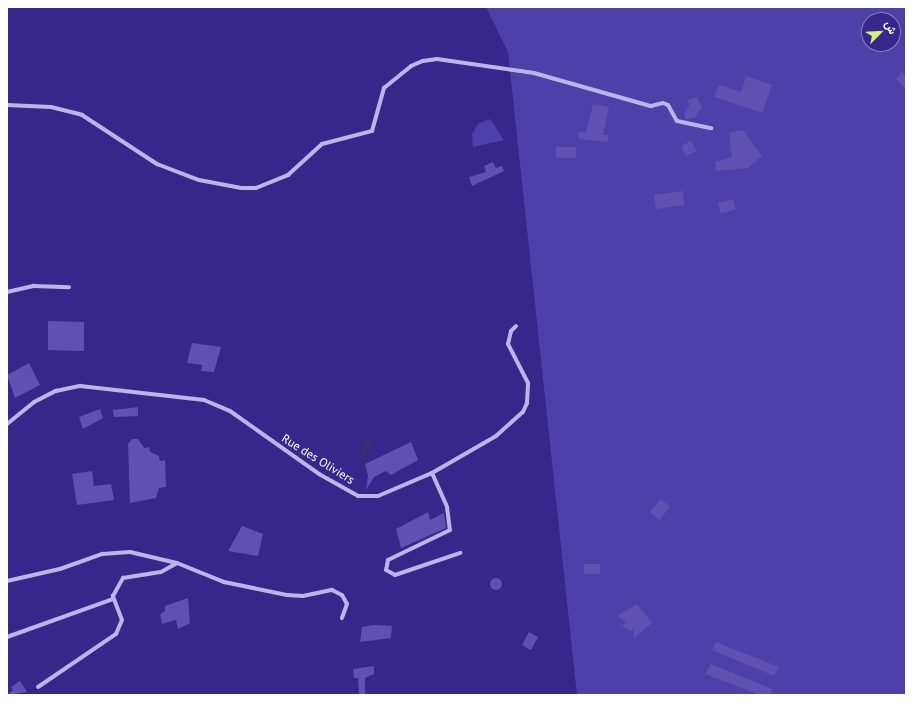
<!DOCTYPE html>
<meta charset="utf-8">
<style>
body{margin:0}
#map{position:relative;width:913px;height:702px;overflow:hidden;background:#38278b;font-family:"PT Sans",Vazirmatn,sans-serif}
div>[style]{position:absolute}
.green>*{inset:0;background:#4f3fa9}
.water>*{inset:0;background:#3a2c78}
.building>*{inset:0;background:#5f50b2}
.round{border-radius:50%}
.street>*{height:4px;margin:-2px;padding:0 2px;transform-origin:2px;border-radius:2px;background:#bdb5ea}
span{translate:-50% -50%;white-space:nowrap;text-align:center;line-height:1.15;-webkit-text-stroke:3px #38278b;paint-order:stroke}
.street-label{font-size:12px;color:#fff}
.frame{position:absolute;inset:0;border:8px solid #fff;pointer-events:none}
.north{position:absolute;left:861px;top:12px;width:40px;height:40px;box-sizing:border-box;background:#38278b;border:1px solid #887db9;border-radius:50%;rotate:66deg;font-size:11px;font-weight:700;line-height:16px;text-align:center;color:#fff}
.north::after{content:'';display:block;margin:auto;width:14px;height:18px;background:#cdf27b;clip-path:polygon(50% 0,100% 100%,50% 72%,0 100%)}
</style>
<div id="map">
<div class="green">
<i style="clip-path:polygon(evenodd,486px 7px,906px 7px,906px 695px,577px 695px,508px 52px,486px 7px,869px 20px,893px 20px,893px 44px,869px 44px,869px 20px)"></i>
<i style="clip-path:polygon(490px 119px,504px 140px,473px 147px,472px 134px,478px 124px)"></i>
</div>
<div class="water">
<i style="clip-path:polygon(367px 437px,374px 441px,366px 460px,361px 458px,361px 450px)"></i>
</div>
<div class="building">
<i style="clip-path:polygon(902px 72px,906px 76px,906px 89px,896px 79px)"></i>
<i style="clip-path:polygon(746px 76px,772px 85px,762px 113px,714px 97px,719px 85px,741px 92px)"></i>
<i style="clip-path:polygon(697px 97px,702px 107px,694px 118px,686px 119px,684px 114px,689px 106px,688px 100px)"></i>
<i style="clip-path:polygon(593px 104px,609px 107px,603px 135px,609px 135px,607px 142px,579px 139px,578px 132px,586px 133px)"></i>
<i style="clip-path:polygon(743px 130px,762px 156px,748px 168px,716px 171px,715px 162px,732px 157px,729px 133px)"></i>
<i style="clip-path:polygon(691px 141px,697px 151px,686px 156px,681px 146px)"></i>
<i style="clip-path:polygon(556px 147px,576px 147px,576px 158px,556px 158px)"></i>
<i style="clip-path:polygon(493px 162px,496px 168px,502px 166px,504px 171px,472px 186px,469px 177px,486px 172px,484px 166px)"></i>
<i style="clip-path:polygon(683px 191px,684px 205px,656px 209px,654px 195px)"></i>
<i style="clip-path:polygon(733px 199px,736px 209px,721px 214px,718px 203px)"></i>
<i style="clip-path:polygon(48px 321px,84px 322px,84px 351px,48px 350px)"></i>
<i style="clip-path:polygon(192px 343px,221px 347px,214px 372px,201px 371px,202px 365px,187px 363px)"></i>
<i style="clip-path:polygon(29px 363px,40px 385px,15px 398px,7px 375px)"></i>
<i style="clip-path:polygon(138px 407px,138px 416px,114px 417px,113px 410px)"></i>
<i style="clip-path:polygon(100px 409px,103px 418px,83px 429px,79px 417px)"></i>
<i style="clip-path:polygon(132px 439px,138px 439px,144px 448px,149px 447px,150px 452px,159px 456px,160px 461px,165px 460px,166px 487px,159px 488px,156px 498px,130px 503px,128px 444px)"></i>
<i style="clip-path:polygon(411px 442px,418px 460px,391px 475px,386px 471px,374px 477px,366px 490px,368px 476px,365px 464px)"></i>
<i style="clip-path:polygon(92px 471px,94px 486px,111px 484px,114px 500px,77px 505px,72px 474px)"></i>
<i style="clip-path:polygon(661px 499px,670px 507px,659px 520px,650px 512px)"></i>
<i style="clip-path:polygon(428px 512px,430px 520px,444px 513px,446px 528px,401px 548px,396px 529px)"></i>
<i style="clip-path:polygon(242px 526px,263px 534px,258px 556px,228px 551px)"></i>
<i style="clip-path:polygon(584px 564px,600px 564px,600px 574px,584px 574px)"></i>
<i class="round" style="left:490px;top:578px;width:12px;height:12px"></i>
<i style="clip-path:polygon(188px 598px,190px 623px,178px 629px,176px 620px,162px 624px,160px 614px,165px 611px,165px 606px)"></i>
<i style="clip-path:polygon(637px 604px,652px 623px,633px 639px,634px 629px,630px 631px,622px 625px,626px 622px,617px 616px)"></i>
<i style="clip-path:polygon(374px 625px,392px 626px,391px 638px,360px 642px,362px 627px)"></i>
<i style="clip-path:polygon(529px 632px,538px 637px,531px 650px,522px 645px)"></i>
<i style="clip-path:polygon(716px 642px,779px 667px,774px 676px,712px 650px)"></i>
<i style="clip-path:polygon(711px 664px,772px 689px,770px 695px,760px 695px,705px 674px)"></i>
<i style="clip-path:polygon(374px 666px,374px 674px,365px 678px,365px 695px,359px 695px,358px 678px,354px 678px,353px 669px)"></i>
<i style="clip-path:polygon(20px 681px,27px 692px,7px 695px,13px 690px,11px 687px)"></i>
</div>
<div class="street">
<i style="left:7px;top:105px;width:44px;rotate:2.6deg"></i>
<i style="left:51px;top:107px;width:32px;rotate:14deg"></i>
<i style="left:82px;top:115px;width:90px;rotate:33.2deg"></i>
<i style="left:157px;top:164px;width:45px;rotate:20.9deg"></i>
<i style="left:199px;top:180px;width:43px;rotate:10.8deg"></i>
<i style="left:241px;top:188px;width:15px"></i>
<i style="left:256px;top:188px;width:35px;rotate:-22deg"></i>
<i style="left:288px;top:175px;width:46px;rotate:-42.4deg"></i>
<i style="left:322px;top:144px;width:52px;rotate:-14.6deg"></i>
<i style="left:372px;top:131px;width:45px;rotate:-74.4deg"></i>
<i style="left:384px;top:88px;width:35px;rotate:-39deg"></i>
<i style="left:411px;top:66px;width:13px;rotate:-23deg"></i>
<i style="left:423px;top:61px;width:14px;rotate:-8deg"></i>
<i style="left:437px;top:59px;width:98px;rotate:8.2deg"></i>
<i style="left:534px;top:73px;width:122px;rotate:15.8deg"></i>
<i style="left:651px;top:106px;width:12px;rotate:-14deg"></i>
<i style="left:663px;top:103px;width:5px;rotate:22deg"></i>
<i style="left:668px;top:105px;width:18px;rotate:61deg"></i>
<i style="left:677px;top:121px;width:35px;rotate:12deg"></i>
<i style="left:7px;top:292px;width:28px;rotate:-13deg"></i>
<i style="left:34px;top:286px;width:35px;rotate:2deg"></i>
<i style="left:7px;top:424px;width:35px;rotate:-39deg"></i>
<i style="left:34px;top:402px;width:25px;rotate:-27deg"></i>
<i style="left:56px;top:391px;width:25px;rotate:-12deg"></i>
<i style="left:80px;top:386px;width:125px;rotate:6.4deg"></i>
<i style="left:204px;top:400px;width:28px;rotate:23deg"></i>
<i style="left:230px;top:411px;width:109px;rotate:35.3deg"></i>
<i style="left:319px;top:474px;width:45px;rotate:29.4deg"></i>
<i style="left:358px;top:496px;width:20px"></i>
<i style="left:378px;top:496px;width:59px;rotate:-23.1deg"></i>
<i style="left:432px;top:473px;width:74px;rotate:-30deg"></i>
<i style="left:496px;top:436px;width:36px;rotate:-42deg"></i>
<i style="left:523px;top:412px;width:10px;rotate:-66deg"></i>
<i style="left:527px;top:403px;width:20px;rotate:-87deg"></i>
<i style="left:528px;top:383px;width:44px;rotate:-117.1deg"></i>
<i style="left:508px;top:344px;width:13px;rotate:-77deg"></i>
<i style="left:511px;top:331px;width:7px;rotate:-45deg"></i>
<i style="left:432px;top:473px;width:37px;rotate:66deg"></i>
<i style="left:447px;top:507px;width:23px;rotate:83deg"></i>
<i style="left:450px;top:530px;width:69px;rotate:154.2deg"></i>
<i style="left:388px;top:560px;width:10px;rotate:101deg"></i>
<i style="left:386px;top:570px;width:10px;rotate:29deg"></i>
<i style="left:395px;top:575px;width:69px;rotate:-18.7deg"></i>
<i style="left:7px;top:581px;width:54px;rotate:-12.8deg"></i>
<i style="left:60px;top:569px;width:45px;rotate:-19.7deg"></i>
<i style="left:102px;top:554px;width:28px;rotate:-4deg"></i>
<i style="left:130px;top:552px;width:48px;rotate:13.2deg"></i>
<i style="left:177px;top:563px;width:51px;rotate:22deg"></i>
<i style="left:224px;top:582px;width:64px;rotate:11.7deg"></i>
<i style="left:287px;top:595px;width:16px;rotate:4deg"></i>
<i style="left:303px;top:596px;width:30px;rotate:-12deg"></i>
<i style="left:332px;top:590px;width:11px;rotate:27deg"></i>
<i style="left:342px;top:595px;width:10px;rotate:61deg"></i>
<i style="left:347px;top:604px;width:15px;rotate:110deg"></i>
<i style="left:7px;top:637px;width:113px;rotate:-19.7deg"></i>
<i style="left:38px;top:687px;width:94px;rotate:-34.2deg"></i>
<i style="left:116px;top:634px;width:15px;rotate:-67deg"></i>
<i style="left:122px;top:620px;width:26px;rotate:-111deg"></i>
<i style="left:113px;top:596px;width:21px;rotate:-61deg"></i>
<i style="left:123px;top:578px;width:38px;rotate:-9deg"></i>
<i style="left:161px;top:572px;width:18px;rotate:-29deg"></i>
</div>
<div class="street-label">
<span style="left:318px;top:459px;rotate:32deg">Rue des Oliviers</span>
</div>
<div class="frame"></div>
<div class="north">ش</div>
</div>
